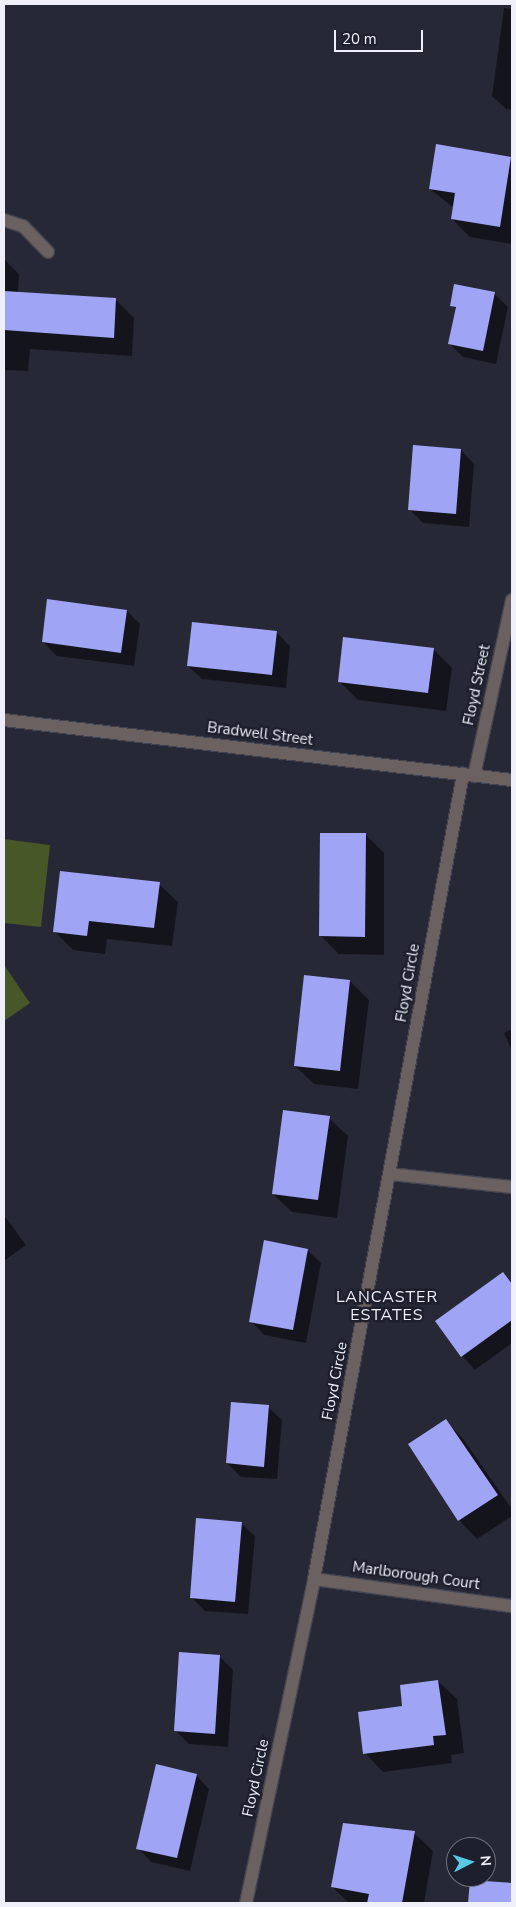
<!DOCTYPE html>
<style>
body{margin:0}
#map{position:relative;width:516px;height:1907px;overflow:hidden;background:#272836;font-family:"Nunito Sans",sans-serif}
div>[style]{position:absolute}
.green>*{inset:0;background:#475728}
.shadow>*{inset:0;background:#0007}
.building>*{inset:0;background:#a0a4f5}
.roads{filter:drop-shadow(1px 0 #434451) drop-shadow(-1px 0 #434451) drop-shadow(0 1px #434451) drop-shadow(0 -1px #434451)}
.service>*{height:12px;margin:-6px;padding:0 6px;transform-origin:6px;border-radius:6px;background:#6a6160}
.minor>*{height:12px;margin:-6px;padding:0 6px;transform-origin:6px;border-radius:6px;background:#6a6160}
.tertiary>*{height:12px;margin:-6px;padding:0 6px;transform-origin:6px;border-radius:6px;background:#6a6160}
span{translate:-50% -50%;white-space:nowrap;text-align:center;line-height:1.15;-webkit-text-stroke:5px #1e1f2c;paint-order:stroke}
.street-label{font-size:15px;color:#eeeff9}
.neighbourhood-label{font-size:16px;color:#eeeff9;letter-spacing:1px}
.frame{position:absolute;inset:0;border:5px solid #eeeff9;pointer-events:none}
.north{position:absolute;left:446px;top:1837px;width:50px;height:50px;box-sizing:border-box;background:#1e1f2c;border:1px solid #71727e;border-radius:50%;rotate:85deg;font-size:14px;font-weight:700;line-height:20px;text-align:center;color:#eeeff9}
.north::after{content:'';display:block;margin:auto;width:18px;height:22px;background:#59c8e4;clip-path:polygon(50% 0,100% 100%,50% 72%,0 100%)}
.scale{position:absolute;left:334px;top:30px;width:89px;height:22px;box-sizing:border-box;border:2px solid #eeeff9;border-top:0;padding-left:6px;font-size:15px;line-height:18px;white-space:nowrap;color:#eeeff9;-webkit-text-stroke:4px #1e1f2c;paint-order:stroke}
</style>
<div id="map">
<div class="green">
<i style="clip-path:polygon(4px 839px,50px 845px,41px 927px,4px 923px)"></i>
<i style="clip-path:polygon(4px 965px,30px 1003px,4px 1021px)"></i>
</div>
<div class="shadow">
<i style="clip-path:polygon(504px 8px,512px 9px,512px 110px,506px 109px,492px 96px)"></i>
<i style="clip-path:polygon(511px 158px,512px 244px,470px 237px,452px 219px,454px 208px,430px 189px)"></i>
<i style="clip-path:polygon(4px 259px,19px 274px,18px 293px,116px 300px,134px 318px,132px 356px,30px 349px,28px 371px,4px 370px)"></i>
<i style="clip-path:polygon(494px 293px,508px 307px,496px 364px,463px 357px,449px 343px,456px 310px,452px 305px)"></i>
<i style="clip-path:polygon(461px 450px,474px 464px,469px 527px,423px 523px,409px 509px)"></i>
<i style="clip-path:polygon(127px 611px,140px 624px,134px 666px,57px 656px,43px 642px)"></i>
<i style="clip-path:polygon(276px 632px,290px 646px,286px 688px,202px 679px,188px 666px)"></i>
<i style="clip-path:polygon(433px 649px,452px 668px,446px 711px,358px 700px,339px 681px)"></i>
<i style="clip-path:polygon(365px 834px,384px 853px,384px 955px,339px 954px,321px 936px)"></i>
<i style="clip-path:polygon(159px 884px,178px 902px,172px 946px,107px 939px,105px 954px,73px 950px,54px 931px)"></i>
<i style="clip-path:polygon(305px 976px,350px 981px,369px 1000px,358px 1089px,314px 1084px,295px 1066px)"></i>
<i style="clip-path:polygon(512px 1029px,512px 1051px,504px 1033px)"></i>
<i style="clip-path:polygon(329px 1118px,348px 1136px,337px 1218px,292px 1212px,273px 1194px)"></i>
<i style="clip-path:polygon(4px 1215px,26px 1245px,4px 1261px)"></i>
<i style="clip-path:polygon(307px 1250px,321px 1263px,306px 1343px,264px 1335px,251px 1321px)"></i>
<i style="clip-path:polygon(503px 1273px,512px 1283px,512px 1343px,475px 1370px,462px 1356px)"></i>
<i style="clip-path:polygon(268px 1407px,282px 1420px,277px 1479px,241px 1477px,227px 1463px)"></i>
<i style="clip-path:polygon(446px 1421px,464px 1440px,512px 1509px,512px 1516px,477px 1539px,459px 1520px)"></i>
<i style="clip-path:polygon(241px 1523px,255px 1536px,248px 1614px,205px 1611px,191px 1597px)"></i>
<i style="clip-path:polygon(219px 1656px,233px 1670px,228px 1747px,189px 1744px,175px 1730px)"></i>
<i style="clip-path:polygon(438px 1681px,457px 1699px,464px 1753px,451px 1755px,452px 1763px,383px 1772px,365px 1753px,404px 1707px)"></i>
<i style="clip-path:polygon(196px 1775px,209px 1789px,190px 1871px,151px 1862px,138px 1848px)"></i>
<i style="clip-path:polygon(414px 1833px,433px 1851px,424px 1903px,349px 1903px,332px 1887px)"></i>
<i style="clip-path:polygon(471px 1881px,512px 1884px,512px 1903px,470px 1903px)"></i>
</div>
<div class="building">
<i style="clip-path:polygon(436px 144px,511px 157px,500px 227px,451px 219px,455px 193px,429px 189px)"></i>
<i style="clip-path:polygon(454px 284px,495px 292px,483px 351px,448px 344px,456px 307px,450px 306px)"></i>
<i style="clip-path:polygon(4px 291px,116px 298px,114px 338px,4px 330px)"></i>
<i style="clip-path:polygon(413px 445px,461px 449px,456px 514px,408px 510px)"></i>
<i style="clip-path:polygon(47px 599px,127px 610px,121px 653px,42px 642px)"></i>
<i style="clip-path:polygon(192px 622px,277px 631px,272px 675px,187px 666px)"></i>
<i style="clip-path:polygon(343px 637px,434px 648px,428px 693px,338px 682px)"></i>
<i style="clip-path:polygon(320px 833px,366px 833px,365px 937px,319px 936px)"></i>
<i style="clip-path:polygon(60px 871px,160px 882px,154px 928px,89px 921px,87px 936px,53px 932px)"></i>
<i style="clip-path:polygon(304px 975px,350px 980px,340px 1071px,294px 1066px)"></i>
<i style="clip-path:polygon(283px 1110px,330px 1116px,318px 1200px,272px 1194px)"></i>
<i style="clip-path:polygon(264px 1240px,308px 1249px,293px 1330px,249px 1322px)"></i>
<i style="clip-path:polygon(503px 1272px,512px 1284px,512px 1320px,461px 1357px,435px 1321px)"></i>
<i style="clip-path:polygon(231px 1402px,269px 1405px,264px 1467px,226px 1463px)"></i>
<i style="clip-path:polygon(446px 1419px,498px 1495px,458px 1521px,408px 1444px)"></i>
<i style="clip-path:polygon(196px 1518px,242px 1522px,235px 1602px,190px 1598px)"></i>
<i style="clip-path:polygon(179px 1652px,220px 1655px,215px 1734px,174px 1731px)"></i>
<i style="clip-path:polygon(438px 1680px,446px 1735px,433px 1736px,434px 1745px,363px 1754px,358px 1712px,402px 1706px,400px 1685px)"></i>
<i style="clip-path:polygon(156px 1764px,197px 1774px,177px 1858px,136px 1849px)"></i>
<i style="clip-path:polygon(343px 1823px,415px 1831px,402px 1903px,367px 1903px,369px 1894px,331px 1887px)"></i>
<i style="clip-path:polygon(470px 1880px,512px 1883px,512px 1903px,468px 1903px)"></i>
</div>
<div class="roads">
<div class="service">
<i style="left:4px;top:220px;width:20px;rotate:18deg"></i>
<i style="left:23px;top:226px;width:36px;rotate:46deg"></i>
</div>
<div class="minor">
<i style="left:474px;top:776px;width:180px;rotate:-77.8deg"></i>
<i style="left:390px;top:1174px;width:123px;rotate:6.1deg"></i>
<i style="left:314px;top:1579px;width:200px;rotate:7.8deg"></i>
<i style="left:246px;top:1903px;width:331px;rotate:-78.1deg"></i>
<i style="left:314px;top:1579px;width:819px;rotate:-79.51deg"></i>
</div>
<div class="tertiary">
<i style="left:4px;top:720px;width:512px;rotate:6.74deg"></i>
</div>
</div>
<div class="street-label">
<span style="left:477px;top:685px;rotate:-78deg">Floyd Street</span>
<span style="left:260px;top:734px;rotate:7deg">Bradwell Street</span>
<span style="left:408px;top:983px;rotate:-80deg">Floyd Circle</span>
<span style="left:335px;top:1381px;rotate:-79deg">Floyd Circle</span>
<span style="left:416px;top:1576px;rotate:8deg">Marlborough Court</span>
<span style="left:256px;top:1778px;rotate:-78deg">Floyd Circle</span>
</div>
<div class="neighbourhood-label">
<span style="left:387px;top:1306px">LANCASTER<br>ESTATES</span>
</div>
<div class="frame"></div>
<div class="north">N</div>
<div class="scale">20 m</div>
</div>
